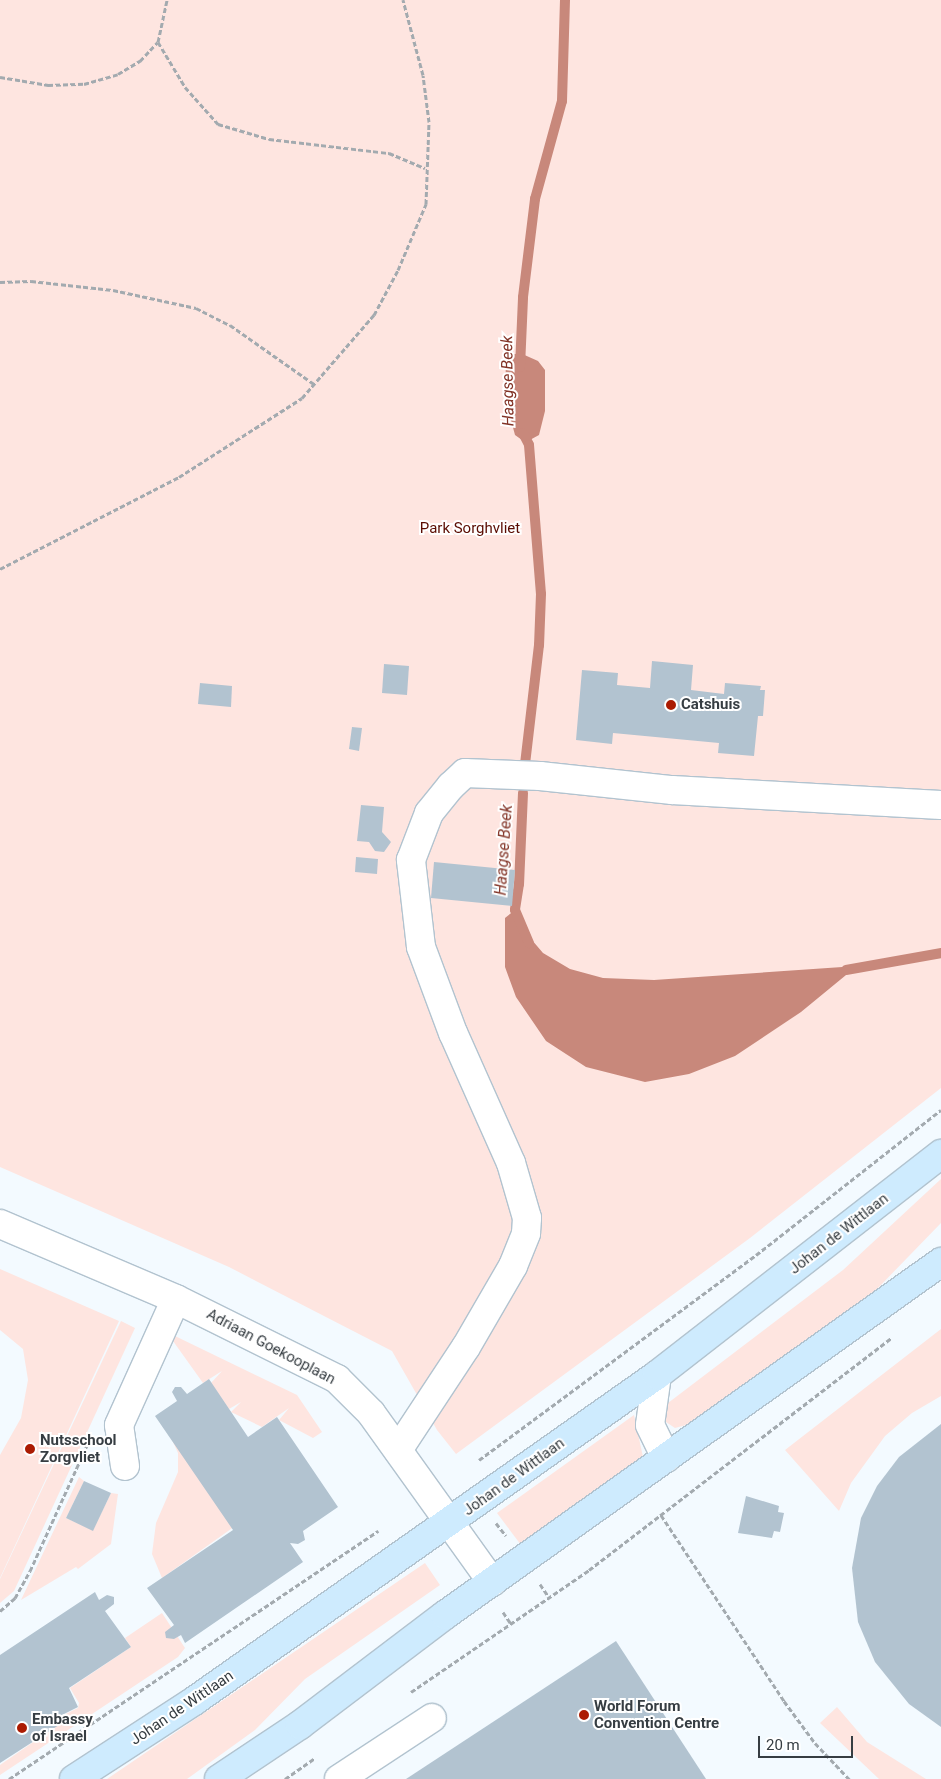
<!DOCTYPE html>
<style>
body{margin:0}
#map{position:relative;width:941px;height:1779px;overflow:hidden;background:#f3faff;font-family:Roboto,sans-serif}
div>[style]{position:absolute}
.green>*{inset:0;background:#fee5e0}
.water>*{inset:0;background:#c8887b}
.stream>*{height:10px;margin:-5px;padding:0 5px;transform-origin:5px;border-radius:5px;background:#c8887b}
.building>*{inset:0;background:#b2c3d0}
.path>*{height:3px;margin-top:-1.5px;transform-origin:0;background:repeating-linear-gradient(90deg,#a3aaaf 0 5px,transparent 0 7.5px)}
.roads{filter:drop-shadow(1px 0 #b2c3cf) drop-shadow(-1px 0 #b2c3cf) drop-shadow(0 1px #b2c3cf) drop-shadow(0 -1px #b2c3cf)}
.minor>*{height:28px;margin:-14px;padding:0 14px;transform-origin:14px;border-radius:14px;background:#fff}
.major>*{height:28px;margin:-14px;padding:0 14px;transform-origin:14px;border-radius:14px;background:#ceebfe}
.dots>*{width:14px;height:14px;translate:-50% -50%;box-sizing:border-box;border:2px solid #fff;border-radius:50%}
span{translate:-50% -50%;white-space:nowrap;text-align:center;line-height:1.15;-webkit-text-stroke:4px #fff;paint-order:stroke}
.park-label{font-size:15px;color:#5b0d03}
.poi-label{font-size:15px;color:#363d42;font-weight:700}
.left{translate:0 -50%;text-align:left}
.street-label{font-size:15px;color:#363d42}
.water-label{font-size:16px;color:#823326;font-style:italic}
.scale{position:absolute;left:758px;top:1736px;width:95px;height:22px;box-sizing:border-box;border:2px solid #363d42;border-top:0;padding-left:6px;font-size:15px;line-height:18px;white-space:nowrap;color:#363d42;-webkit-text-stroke:4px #fff;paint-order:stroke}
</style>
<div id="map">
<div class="green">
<i style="clip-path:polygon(0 0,941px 0,941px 1088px,750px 1238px,456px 1454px,437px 1430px,392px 1351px,229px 1267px,0 1167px)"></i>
<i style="clip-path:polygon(941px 1179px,941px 1223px,877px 1289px,686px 1425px,675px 1428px,666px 1422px,664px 1412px,668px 1403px,843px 1270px)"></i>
<i style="clip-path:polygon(0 1269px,119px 1321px,0 1578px,0 1455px,21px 1418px,28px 1380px,23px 1349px,0 1330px)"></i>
<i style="clip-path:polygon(121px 1321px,135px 1328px,14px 1591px,0 1603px,0 1579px)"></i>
<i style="clip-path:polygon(941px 1329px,941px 1396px,912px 1413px,885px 1436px,851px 1483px,839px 1511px,785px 1450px)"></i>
<i style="clip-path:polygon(175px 1336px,297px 1395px,322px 1432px,313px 1438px,279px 1420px,289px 1408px,262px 1427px,231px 1412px,241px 1402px,229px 1409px,211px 1383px,222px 1371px,203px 1383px,173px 1341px)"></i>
<i style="clip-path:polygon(634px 1415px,643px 1457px,521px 1545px,497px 1513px)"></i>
<i style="clip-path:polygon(168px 1431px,245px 1519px,162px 1578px,152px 1554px,156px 1523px,178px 1472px,178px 1453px)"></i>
<i style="clip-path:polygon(79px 1477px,84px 1481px,66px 1518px,93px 1530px,111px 1493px,118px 1494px,111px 1544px,78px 1569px,76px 1567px,21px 1600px)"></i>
<i style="clip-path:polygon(425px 1563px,440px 1585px,305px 1679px,255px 1730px,187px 1779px,107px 1779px)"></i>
<i style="clip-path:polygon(162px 1613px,185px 1648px,178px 1657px,0 1775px,0 1765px,58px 1725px,55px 1719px,78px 1708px,79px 1703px,70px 1688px,131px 1647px,125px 1638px)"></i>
<i style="clip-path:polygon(837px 1707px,867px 1742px,926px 1779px,879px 1779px,820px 1723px)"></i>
</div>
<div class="water">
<i style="clip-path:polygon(520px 353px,538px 361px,545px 370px,545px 411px,539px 435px,528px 441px,529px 445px,515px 435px,505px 398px,506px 360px,511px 355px)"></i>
<i style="clip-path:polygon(515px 910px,520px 926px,543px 953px,570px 969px,603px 978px,654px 980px,857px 966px,801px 1012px,735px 1056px,689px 1074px,645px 1082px,586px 1067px,546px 1041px,516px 997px,505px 967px,505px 918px)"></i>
</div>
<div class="stream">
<i style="left:520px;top:367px;width:70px;rotate:-87.5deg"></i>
<i style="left:523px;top:297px;width:99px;rotate:-83deg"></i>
<i style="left:535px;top:199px;width:102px;rotate:-74.6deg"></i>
<i style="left:562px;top:101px;width:101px;rotate:-88.3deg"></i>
<i style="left:523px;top:433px;width:13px;rotate:63deg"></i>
<i style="left:529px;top:445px;width:149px;rotate:85.4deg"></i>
<i style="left:541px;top:594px;width:51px;rotate:92.2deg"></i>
<i style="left:539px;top:645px;width:120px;rotate:96.7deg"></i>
<i style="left:523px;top:793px;width:91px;rotate:92.5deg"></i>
<i style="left:519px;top:884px;width:26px;rotate:99deg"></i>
<i style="left:515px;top:910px;width:36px;rotate:67deg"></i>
<i style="left:846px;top:970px;width:97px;rotate:-10.1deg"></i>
</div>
<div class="building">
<i style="clip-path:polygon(652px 661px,693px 665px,691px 690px,724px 694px,725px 683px,761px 686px,760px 690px,765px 690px,763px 716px,758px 716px,754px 756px,718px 753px,719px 743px,613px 733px,612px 744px,576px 740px,582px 670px,618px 673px,617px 685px,650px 688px)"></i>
<i style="clip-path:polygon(384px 664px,409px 666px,407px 695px,382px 693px)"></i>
<i style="clip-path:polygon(200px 683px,232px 686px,231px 707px,198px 704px)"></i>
<i style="clip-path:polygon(352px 727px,362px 728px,359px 751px,349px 749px)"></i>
<i style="clip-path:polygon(361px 805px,384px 807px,382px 832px,391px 842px,384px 852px,375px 851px,369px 842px,357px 841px)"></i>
<i style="clip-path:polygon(356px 857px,378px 859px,377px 874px,355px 872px)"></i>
<i style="clip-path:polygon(434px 862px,515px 870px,512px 906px,431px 898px)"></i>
<i style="clip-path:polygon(209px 1379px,248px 1437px,277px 1417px,338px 1507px,303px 1531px,305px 1540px,298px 1544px,290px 1543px,303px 1562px,185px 1643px,181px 1635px,174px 1639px,166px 1638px,165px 1632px,174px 1625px,147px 1588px,233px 1530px,155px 1416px,177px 1401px,172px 1392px,175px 1387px,181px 1387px,187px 1394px)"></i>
<i style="clip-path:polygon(941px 1424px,941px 1727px,909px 1704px,875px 1662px,858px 1622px,852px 1568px,861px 1518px,877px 1486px,899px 1457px)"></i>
<i style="clip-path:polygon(84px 1481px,111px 1493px,93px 1531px,66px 1518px)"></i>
<i style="clip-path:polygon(746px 1496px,779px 1506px,778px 1512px,784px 1513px,780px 1532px,774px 1531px,772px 1538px,738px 1533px)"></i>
<i style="clip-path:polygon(95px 1592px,99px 1600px,107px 1595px,114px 1597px,114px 1604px,105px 1611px,131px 1647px,69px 1688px,78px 1707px,54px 1719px,59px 1725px,0 1763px,0 1655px)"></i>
<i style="clip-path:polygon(616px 1641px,706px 1779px,406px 1779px)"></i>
</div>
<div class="path">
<i style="left:158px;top:42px;width:52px;rotate:59deg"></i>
<i style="left:185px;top:87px;width:50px;rotate:48.3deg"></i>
<i style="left:218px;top:124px;width:53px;rotate:16.4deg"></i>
<i style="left:269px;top:139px;width:121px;rotate:6.7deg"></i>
<i style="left:389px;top:153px;width:39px;rotate:23deg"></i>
<i style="left:0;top:77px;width:49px;rotate:9.5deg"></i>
<i style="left:48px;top:85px;width:36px;rotate:-2deg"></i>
<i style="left:84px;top:84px;width:35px;rotate:-16deg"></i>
<i style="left:118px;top:74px;width:26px;rotate:-31deg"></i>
<i style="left:140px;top:61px;width:26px;rotate:-47deg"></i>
<i style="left:158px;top:42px;width:43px;rotate:-77.9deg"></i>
<i style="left:0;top:282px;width:31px;rotate:-2deg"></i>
<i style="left:31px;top:281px;width:82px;rotate:6.3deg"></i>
<i style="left:113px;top:290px;width:85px;rotate:12.2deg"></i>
<i style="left:196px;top:308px;width:38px;rotate:27deg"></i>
<i style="left:230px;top:325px;width:103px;rotate:35.1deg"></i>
<i style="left:0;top:569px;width:201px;rotate:-27.2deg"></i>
<i style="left:179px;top:477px;width:146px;rotate:-32.7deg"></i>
<i style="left:302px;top:398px;width:110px;rotate:-49.1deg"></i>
<i style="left:374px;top:315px;width:51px;rotate:-61.9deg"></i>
<i style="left:398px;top:270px;width:72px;rotate:-67deg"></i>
<i style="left:426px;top:204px;width:82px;rotate:-87.9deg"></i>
<i style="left:429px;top:122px;width:47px;rotate:-97.3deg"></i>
<i style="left:423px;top:75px;width:78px;rotate:-104.9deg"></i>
<i style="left:479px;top:1460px;width:345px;rotate:-36.5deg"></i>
<i style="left:756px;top:1255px;width:235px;rotate:-38.1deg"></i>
<i style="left:661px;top:1515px;width:223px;rotate:56.5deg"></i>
<i style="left:784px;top:1701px;width:52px;rotate:53.6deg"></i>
<i style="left:815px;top:1743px;width:50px;rotate:46.6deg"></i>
<i style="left:496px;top:1523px;width:16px;rotate:52deg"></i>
<i style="left:540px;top:1584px;width:14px;rotate:56deg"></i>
<i style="left:0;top:1611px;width:20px;rotate:-41deg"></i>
<i style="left:15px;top:1598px;width:31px;rotate:-61deg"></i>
<i style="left:30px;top:1571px;width:145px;rotate:-65.6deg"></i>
<i style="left:503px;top:1612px;width:14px;rotate:56deg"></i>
<i style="left:411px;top:1692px;width:216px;rotate:-34.4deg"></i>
<i style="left:589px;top:1570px;width:381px;rotate:-37.5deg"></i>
<i style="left:9px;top:1779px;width:445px;rotate:-33.9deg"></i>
<i style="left:285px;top:1779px;width:37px;rotate:-35deg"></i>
</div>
<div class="roads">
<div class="minor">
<i style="left:0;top:1224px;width:191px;rotate:23.1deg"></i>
<i style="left:176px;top:1299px;width:180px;rotate:26.4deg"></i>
<i style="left:337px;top:1379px;width:48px;rotate:45deg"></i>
<i style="left:371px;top:1413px;width:208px;rotate:54.4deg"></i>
<i style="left:657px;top:1375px;width:50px;rotate:98deg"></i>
<i style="left:650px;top:1425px;width:37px;rotate:64deg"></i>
<i style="left:398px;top:1450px;width:123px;rotate:-56.6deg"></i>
<i style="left:466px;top:1347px;width:94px;rotate:-59.9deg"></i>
<i style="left:513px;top:1266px;width:35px;rotate:-68deg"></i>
<i style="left:526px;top:1233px;width:15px;rotate:-86deg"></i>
<i style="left:527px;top:1218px;width:57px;rotate:-106.2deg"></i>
<i style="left:511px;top:1163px;width:142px;rotate:-114deg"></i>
<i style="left:453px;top:1033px;width:92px;rotate:-110.4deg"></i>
<i style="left:421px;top:947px;width:88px;rotate:-96.6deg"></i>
<i style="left:411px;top:860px;width:50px;rotate:-69deg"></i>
<i style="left:429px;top:813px;width:35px;rotate:-51deg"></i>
<i style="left:451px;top:786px;width:19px;rotate:-43deg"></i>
<i style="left:465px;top:773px;width:75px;rotate:2.3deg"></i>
<i style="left:540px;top:776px;width:133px;rotate:6.1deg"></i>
<i style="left:672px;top:790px;width:269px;rotate:3.2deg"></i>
<i style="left:125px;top:1466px;width:41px;rotate:-98.3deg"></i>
<i style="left:119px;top:1425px;width:138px;rotate:-65.7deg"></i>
<i style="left:339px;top:1779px;width:111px;rotate:-33.3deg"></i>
</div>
<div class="major">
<i style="left:74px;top:1779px;width:143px;rotate:-33deg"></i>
<i style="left:194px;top:1701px;width:566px;rotate:-35.15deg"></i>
<i style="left:657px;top:1375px;width:360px;rotate:-37.9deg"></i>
<i style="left:219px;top:1779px;width:97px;rotate:-33.7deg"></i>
<i style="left:300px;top:1725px;width:182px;rotate:-37.2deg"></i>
<i style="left:445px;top:1615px;width:609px;rotate:-35.44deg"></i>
</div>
</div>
<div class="dots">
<i style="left:671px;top:705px;background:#ab1b02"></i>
<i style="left:30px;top:1449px;background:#ab1b02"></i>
<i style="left:584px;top:1715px;background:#ab1b02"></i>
<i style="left:22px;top:1728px;background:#ab1b02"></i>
</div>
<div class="park-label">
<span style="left:470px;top:529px">Park Sorghvliet</span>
</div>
<div class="poi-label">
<span class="left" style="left:681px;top:705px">Catshuis</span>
<span class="left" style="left:40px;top:1449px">Nutsschool<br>Zorgvliet</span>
<span class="left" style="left:594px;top:1715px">World Forum<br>Convention Centre</span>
<span class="left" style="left:32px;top:1728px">Embassy<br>of Israel</span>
</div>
<div class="street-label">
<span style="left:839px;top:1234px;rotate:-38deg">Johan de Wittlaan</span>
<span style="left:271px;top:1347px;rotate:28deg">Adriaan Goekooplaan</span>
<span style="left:514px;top:1477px;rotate:-36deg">Johan de Wittlaan</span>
<span style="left:182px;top:1708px;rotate:-34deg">Johan de Wittlaan</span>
</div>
<div class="water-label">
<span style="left:508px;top:381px;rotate:-91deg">Haagse Beek</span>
<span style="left:504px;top:850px;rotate:-86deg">Haagse Beek</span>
</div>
<div class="scale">20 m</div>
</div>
